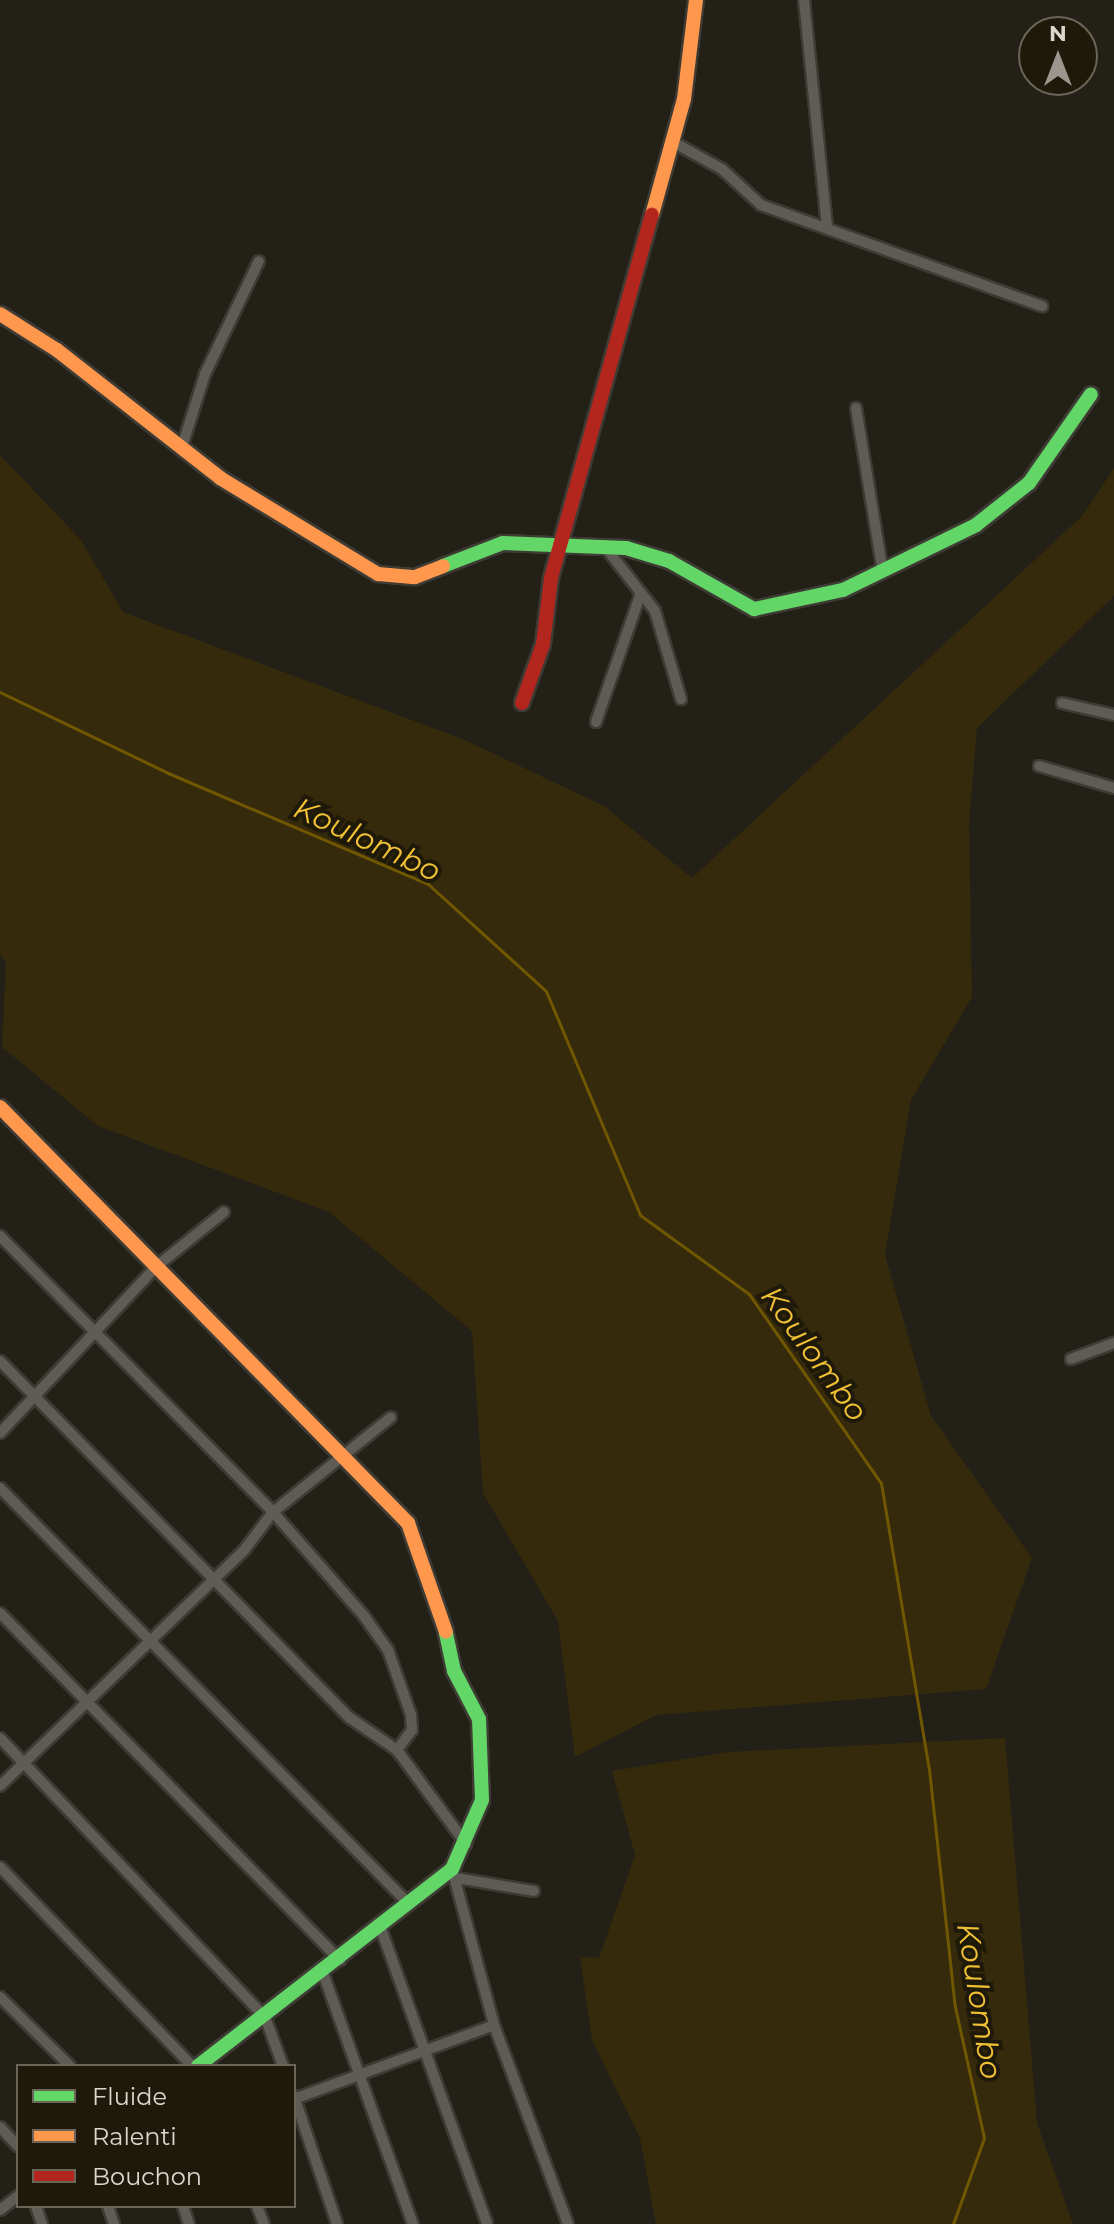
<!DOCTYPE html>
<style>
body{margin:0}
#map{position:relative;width:1114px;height:2224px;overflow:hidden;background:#232018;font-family:Montserrat,sans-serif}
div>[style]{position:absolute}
.green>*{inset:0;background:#352a0b}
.stream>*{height:3px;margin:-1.5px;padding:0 1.5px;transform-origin:1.5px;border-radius:1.5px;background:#705702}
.roads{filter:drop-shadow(2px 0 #3d3b34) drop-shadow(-2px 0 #3d3b34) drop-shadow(0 2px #3d3b34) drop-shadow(0 -2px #3d3b34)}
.street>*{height:10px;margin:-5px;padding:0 5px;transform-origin:5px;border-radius:5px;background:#5e5c55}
.fast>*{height:14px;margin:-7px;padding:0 7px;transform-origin:7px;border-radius:7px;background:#63d668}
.slow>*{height:14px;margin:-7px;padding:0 7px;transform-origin:7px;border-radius:7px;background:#ff974d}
.jam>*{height:14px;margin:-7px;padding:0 7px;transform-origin:7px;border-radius:7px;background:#b3261e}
span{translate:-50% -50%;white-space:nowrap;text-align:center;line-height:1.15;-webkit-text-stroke:8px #1f190a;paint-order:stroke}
.water-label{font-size:30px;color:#f1c135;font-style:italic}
.legend{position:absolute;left:16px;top:2064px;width:280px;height:144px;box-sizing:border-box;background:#1f190a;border:2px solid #6a6558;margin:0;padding:10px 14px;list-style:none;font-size:24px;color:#dbd7cd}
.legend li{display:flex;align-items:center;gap:16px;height:40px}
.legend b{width:40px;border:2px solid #6a6558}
.north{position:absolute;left:1018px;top:16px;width:80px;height:80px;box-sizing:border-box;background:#1f190a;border:2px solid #6a6558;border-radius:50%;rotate:0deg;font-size:22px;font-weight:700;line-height:32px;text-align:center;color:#dbd7cd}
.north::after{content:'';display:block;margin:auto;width:28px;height:36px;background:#9b978e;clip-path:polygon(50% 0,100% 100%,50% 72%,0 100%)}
</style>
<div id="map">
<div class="green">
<i style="clip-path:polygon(0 455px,81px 540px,123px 612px,465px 740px,604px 806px,692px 878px,1082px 516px,1114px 468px,1114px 596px,977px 728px,969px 824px,972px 997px,911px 1100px,885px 1255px,931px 1416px,1032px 1558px,986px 1689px,656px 1715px,575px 1757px,558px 1621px,483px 1493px,472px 1331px,329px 1212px,98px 1126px,2px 1047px,6px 962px,0 955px)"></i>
<i style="clip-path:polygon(1005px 1738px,1037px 2123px,1073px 2224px,656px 2224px,640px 2138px,592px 2040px,580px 1957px,599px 1958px,635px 1855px,612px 1771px,728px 1752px)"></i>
</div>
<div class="stream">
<i style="left:0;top:692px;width:187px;rotate:25.7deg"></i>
<i style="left:168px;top:773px;width:283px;rotate:23.1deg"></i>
<i style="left:428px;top:884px;width:159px;rotate:42.2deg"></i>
<i style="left:546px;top:991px;width:243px;rotate:67.2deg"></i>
<i style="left:640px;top:1215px;width:135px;rotate:35.9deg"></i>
<i style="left:749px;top:1294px;width:231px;rotate:55.1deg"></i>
<i style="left:881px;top:1483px;width:290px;rotate:80.5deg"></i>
<i style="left:929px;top:1769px;width:239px;rotate:83.8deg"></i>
<i style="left:955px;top:2007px;width:134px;rotate:77.5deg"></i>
<i style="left:984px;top:2138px;width:91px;rotate:109.8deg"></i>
</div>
<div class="roads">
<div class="street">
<i style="left:804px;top:0;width:227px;rotate:84.2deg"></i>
<i style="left:673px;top:142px;width:56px;rotate:28.9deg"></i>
<i style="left:722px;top:169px;width:53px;rotate:42.7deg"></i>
<i style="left:761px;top:205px;width:299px;rotate:19.8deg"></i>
<i style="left:856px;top:408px;width:166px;rotate:80.7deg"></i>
<i style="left:181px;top:450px;width:80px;rotate:-72.5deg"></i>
<i style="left:205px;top:374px;width:125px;rotate:-64.5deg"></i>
<i style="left:606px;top:548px;width:80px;rotate:52.1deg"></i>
<i style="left:655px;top:611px;width:92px;rotate:73.5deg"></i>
<i style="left:1062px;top:703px;width:53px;rotate:13deg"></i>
<i style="left:596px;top:722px;width:137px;rotate:-70.8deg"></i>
<i style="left:1039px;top:766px;width:78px;rotate:16.3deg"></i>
<i style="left:0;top:1236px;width:388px;rotate:45.3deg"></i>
<i style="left:273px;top:1512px;width:138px;rotate:48.8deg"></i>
<i style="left:364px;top:1616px;width:42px;rotate:54.8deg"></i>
<i style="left:388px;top:1650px;width:69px;rotate:70.5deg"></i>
<i style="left:411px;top:1715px;width:15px;rotate:86deg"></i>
<i style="left:412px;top:1730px;width:25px;rotate:127deg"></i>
<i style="left:1071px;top:1359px;width:46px;rotate:-20.4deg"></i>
<i style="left:0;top:1361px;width:500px;rotate:45.6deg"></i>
<i style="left:350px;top:1718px;width:57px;rotate:34.2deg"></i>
<i style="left:397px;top:1750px;width:117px;rotate:53.7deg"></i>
<i style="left:0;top:1433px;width:229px;rotate:-46.8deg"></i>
<i style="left:157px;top:1266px;width:86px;rotate:-38.9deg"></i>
<i style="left:0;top:1488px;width:582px;rotate:45.49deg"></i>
<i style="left:0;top:1613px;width:486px;rotate:45.6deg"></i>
<i style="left:0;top:1738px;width:385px;rotate:46.5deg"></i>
<i style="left:265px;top:2017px;width:52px;rotate:69.8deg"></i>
<i style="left:0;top:1786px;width:341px;rotate:-44deg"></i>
<i style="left:245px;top:1549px;width:46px;rotate:-52.9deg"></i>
<i style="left:273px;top:1512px;width:151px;rotate:-38.8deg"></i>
<i style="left:0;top:1867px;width:277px;rotate:46deg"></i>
<i style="left:452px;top:1869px;width:162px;rotate:74.9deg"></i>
<i style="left:494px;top:2025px;width:212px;rotate:69.6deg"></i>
<i style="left:456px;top:1878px;width:79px;rotate:9.5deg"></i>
<i style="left:381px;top:1929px;width:313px;rotate:70.2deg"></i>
<i style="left:323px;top:1973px;width:267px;rotate:70.3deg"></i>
<i style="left:0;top:1997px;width:98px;rotate:44.6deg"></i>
<i style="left:294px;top:2096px;width:135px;rotate:71.4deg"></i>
<i style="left:294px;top:2099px;width:213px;rotate:-20.3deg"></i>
<i style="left:0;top:2127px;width:26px;rotate:47deg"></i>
<i style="left:36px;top:2206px;width:19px;rotate:72deg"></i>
<i style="left:108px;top:2206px;width:19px;rotate:72deg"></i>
<i style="left:183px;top:2206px;width:19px;rotate:72deg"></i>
<i style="left:257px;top:2206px;width:19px;rotate:69deg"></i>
<i style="left:0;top:2210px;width:23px;rotate:-38deg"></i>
</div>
<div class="fast">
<i style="left:443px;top:566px;width:64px;rotate:-21deg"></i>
<i style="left:503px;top:543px;width:123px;rotate:2.3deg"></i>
<i style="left:626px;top:548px;width:45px;rotate:16.8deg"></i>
<i style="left:669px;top:561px;width:98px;rotate:29.5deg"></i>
<i style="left:754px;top:609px;width:91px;rotate:-12.1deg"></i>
<i style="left:843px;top:590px;width:148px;rotate:-26deg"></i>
<i style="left:976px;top:525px;width:68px;rotate:-38.4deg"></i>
<i style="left:1029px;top:483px;width:108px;rotate:-55.1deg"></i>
<i style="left:198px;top:2066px;width:321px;rotate:-37.8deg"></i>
<i style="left:452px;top:1869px;width:75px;rotate:-66.5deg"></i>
<i style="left:482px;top:1800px;width:81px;rotate:-92.1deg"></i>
<i style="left:479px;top:1719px;width:54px;rotate:-117.5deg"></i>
<i style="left:454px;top:1671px;width:40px;rotate:-102deg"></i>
</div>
<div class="slow">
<i style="left:652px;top:215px;width:120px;rotate:-74.6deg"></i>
<i style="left:684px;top:99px;width:100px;rotate:-83.1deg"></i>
<i style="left:0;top:314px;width:67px;rotate:32.3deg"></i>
<i style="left:57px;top:350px;width:207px;rotate:38.1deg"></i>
<i style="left:220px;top:478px;width:185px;rotate:31.3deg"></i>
<i style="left:378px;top:574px;width:37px;rotate:5deg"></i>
<i style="left:415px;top:577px;width:30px;rotate:-21deg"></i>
<i style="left:0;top:1107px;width:583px;rotate:45.56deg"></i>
<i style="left:408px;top:1523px;width:115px;rotate:70.8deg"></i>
</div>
<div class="jam">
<i style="left:522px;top:703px;width:63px;rotate:-70.4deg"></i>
<i style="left:543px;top:644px;width:66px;rotate:-83.1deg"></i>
<i style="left:551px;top:578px;width:377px;rotate:-74.5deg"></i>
</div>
</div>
<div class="water-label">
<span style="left:367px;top:840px;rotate:25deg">Koulombo</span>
<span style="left:814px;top:1354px;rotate:54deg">Koulombo</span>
<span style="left:979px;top:2001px;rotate:81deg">Koulombo</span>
</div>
<ul class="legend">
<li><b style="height:10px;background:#63d668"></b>Fluide</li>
<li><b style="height:10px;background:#ff974d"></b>Ralenti</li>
<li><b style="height:10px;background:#b3261e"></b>Bouchon</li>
</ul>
<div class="north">N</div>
</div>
